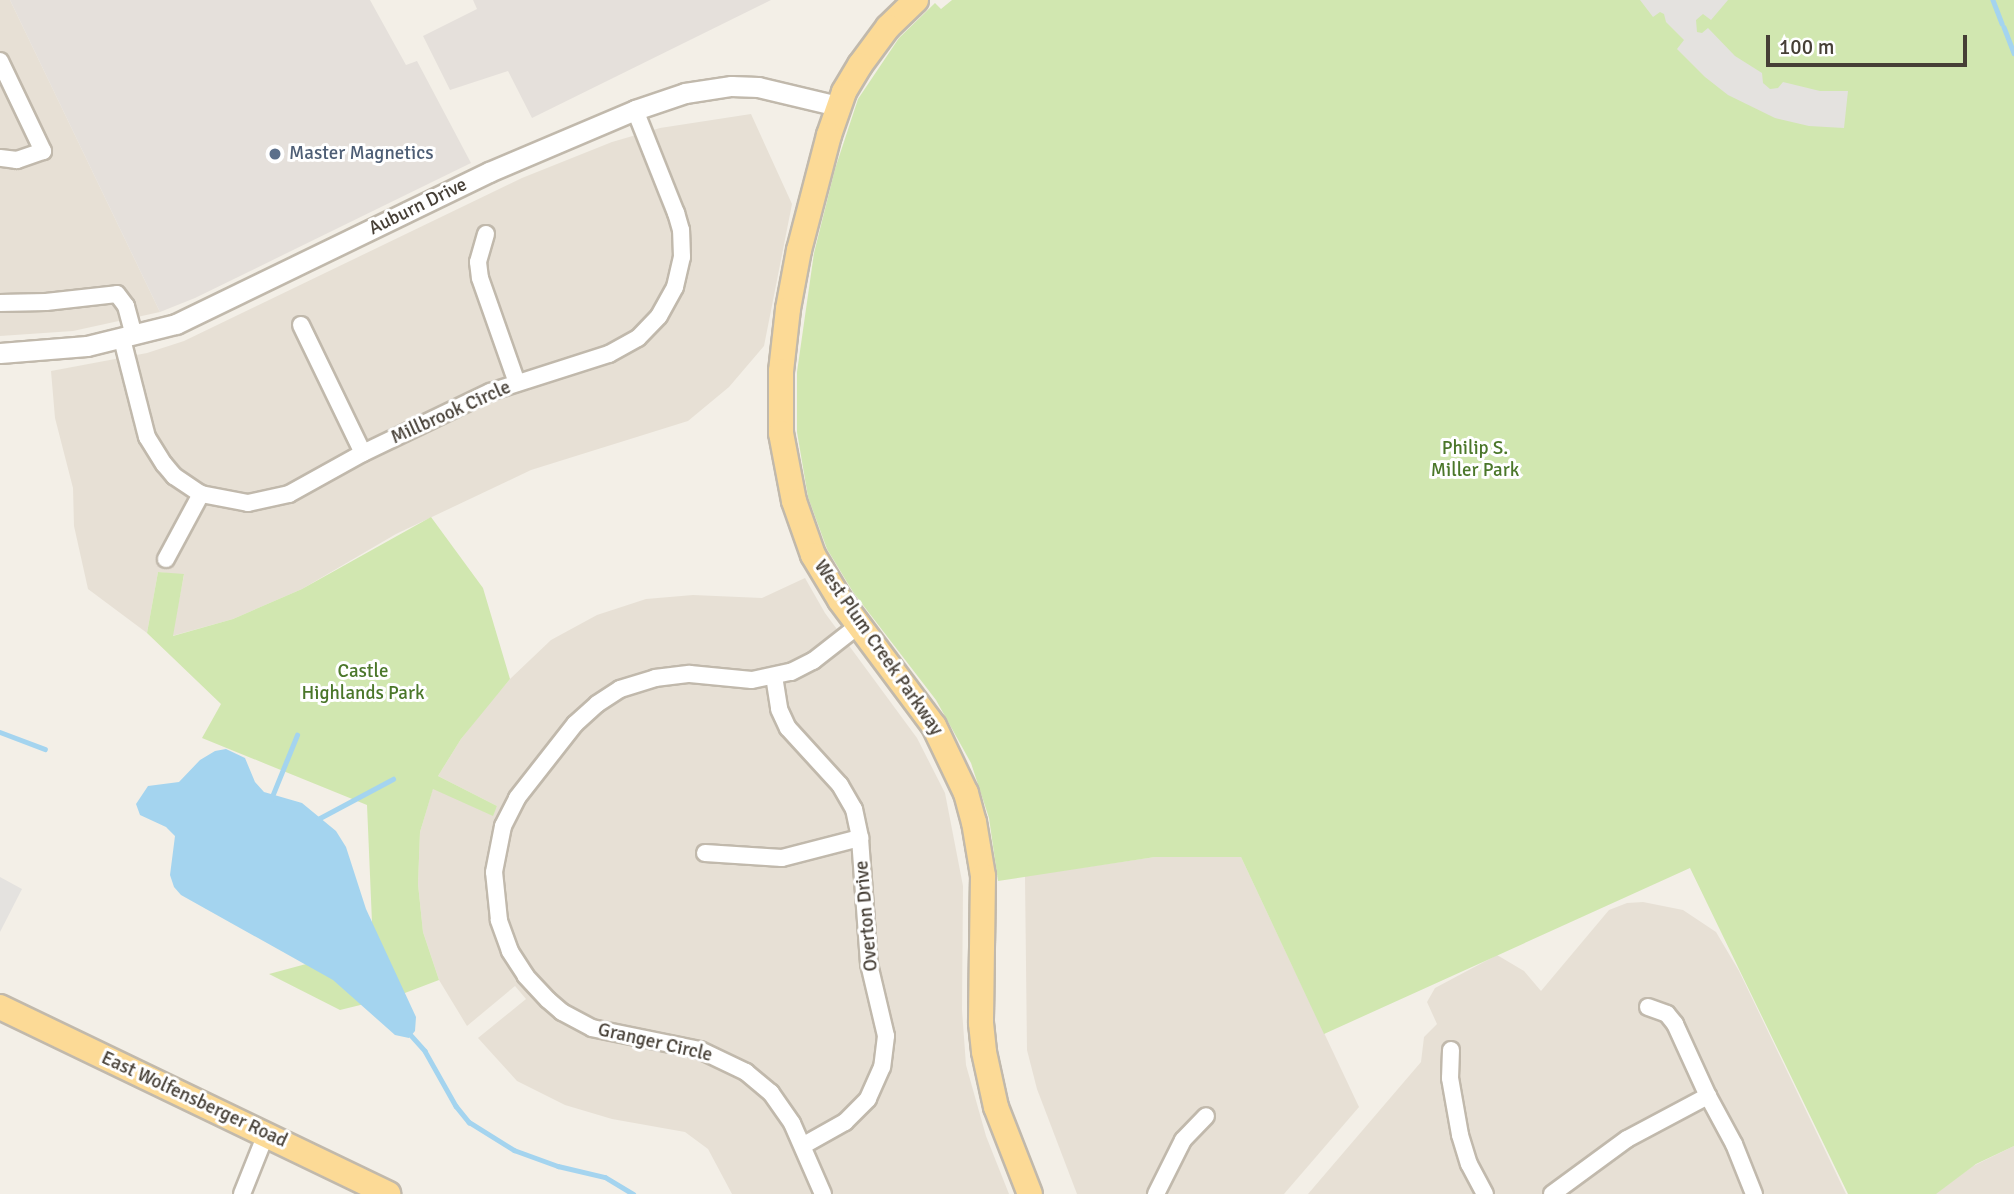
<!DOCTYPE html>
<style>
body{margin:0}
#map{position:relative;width:2014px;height:1194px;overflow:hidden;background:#f3efe7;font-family:Signika,sans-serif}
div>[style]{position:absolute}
.residential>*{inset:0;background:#e7e0d5}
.industrial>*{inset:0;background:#e5e0db}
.green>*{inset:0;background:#d1e7b0}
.parking>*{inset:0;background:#e4e2df}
.water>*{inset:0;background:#a4d4ef}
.stream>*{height:4.5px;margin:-2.25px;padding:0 2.25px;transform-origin:2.25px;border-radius:2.25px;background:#a4d4ef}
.roads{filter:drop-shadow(2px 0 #c1b9ac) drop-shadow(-2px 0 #c1b9ac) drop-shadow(0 2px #c1b9ac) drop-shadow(0 -2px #c1b9ac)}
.minor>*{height:16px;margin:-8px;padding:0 8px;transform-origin:8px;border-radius:8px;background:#fff}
.tertiary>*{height:19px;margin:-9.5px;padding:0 9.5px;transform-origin:9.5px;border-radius:9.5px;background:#fff}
.primary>*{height:24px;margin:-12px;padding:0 12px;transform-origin:12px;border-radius:12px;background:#fcda96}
.dots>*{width:19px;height:19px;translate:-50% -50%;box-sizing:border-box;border:4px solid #fff;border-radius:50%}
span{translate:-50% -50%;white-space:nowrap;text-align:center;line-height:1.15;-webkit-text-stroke:6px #fff;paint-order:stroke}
.service-label{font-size:19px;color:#4e5e75}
.left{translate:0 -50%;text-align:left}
.street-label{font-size:19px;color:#463f36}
.park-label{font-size:19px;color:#4b772a}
.scale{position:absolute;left:1766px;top:35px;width:201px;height:32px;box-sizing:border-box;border:4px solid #463f36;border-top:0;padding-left:9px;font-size:21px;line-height:24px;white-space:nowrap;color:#463f36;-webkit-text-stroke:5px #fff;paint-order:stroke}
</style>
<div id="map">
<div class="residential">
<i style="clip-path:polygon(0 0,10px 0,160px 312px,73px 331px,0 336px)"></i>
<i style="clip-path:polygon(751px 114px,792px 204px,764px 346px,729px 387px,688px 421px,531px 470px,396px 534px,302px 589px,233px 619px,172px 636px,184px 575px,158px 572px,147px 633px,88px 589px,74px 526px,73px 488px,55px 418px,51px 371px,147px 353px,184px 341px,522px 178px,612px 142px,660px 128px)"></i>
<i style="clip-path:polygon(805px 578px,825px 613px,917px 738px,945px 793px,963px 886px,962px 1010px,966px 1065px,986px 1136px,1009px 1194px,732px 1194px,708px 1149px,685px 1132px,612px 1119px,565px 1105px,517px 1081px,478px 1038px,526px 999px,515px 986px,467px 1026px,439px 980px,423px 932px,418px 884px,420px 832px,433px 788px,492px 815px,497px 806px,438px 776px,461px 739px,486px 707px,510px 679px,551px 640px,597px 615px,646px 599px,693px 595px,762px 598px)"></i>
<i style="clip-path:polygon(1155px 857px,1241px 857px,1359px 1107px,1284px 1194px,1077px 1194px,1037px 1089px,1027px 1050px,1025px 876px)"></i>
<i style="clip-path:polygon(1643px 902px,1683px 910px,1716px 932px,1739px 971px,1846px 1194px,1308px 1194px,1421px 1062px,1424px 1037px,1437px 1024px,1427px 1002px,1435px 988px,1497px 955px,1524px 971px,1541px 991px,1609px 910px,1627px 903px)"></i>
<i style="clip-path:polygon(2014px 1146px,2014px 1194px,1935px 1194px,1973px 1166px)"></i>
</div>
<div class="industrial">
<i style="clip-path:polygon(10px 0,370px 0,406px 65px,417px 61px,471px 163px,195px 298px,160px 312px)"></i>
<i style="clip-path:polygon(473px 0,771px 0,532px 118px,508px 71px,450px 90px,423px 36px,477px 9px)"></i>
</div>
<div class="green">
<i style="clip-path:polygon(952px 0,2014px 0,2014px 1146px,1976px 1164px,1936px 1194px,1848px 1194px,1690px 868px,1324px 1034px,1241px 857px,1155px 857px,998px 881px,989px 818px,971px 763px,936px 700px,853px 592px,827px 549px,808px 497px,797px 432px,797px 372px,814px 253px,835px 169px,858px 99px,899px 38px,935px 3px,941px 9px)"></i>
<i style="clip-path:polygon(431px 517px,483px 588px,510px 679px,461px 739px,438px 776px,497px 806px,493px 816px,433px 789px,420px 832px,418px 884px,423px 932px,439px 980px,397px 996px,340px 1010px,269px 974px,373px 946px,367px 805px,202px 738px,221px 704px,147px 633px,158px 572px,184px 574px,173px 636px,233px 619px,302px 589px)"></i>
</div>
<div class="parking">
<i style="clip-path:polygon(1640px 0,1728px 0,1711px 20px,1703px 14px,1696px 20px,1697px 32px,1702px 33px,1708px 28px,1735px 56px,1762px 73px,1763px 83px,1770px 89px,1778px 88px,1783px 82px,1820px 91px,1848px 91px,1844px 128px,1809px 126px,1775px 118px,1728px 95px,1705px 77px,1677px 49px,1684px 40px,1666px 22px,1664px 14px,1660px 12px,1653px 17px)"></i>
<i style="clip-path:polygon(0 877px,22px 889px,0 932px)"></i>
</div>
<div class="water">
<i style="clip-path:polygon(226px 749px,245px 758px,255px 782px,264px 792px,302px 803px,336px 831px,346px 847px,366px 909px,416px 1017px,415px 1031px,409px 1038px,395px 1035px,333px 980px,181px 895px,174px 887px,170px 875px,175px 836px,166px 827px,140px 815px,136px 804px,148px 786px,179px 782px,200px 760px,215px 751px)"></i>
</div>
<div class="stream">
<i style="left:1993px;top:0;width:25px;rotate:69deg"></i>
<i style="left:2004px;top:27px;width:28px;rotate:69deg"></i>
<i style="left:0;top:732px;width:48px;rotate:20.7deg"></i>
<i style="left:271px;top:799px;width:69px;rotate:-67.9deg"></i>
<i style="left:318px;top:819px;width:85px;rotate:-28.1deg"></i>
<i style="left:409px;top:1033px;width:24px;rotate:48deg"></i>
<i style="left:425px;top:1051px;width:63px;rotate:60.6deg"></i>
<i style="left:456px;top:1106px;width:21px;rotate:51deg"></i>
<i style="left:469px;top:1122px;width:53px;rotate:31.9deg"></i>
<i style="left:514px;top:1150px;width:47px;rotate:20deg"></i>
<i style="left:558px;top:1166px;width:48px;rotate:13.2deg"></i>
<i style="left:605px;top:1177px;width:33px;rotate:31deg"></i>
</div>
<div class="roads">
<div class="minor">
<i style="left:0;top:61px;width:100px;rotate:64.5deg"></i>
<i style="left:43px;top:151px;width:28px;rotate:161deg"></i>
<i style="left:17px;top:160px;width:17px;rotate:-173deg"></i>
<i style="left:486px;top:234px;width:29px;rotate:106deg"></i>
<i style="left:478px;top:262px;width:16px;rotate:83deg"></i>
<i style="left:480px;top:278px;width:111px;rotate:70.6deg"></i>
<i style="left:0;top:303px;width:46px;rotate:-1.2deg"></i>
<i style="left:46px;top:302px;width:71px;rotate:-6.4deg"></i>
<i style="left:117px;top:294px;width:15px;rotate:53deg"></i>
<i style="left:126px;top:306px;width:31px;rotate:75deg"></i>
<i style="left:301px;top:325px;width:142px;rotate:64.2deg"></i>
<i style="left:122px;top:339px;width:101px;rotate:75.7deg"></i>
<i style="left:147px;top:437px;width:32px;rotate:58deg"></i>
<i style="left:164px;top:464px;width:16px;rotate:50deg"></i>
<i style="left:174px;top:476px;width:32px;rotate:34deg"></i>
<i style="left:201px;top:494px;width:48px;rotate:10.8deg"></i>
<i style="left:248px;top:503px;width:42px;rotate:-12.4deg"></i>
<i style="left:289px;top:494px;width:85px;rotate:-29deg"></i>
<i style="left:363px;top:453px;width:141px;rotate:-25.7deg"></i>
<i style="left:490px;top:392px;width:125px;rotate:-17.7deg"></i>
<i style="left:609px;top:354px;width:33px;rotate:-29deg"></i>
<i style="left:638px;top:338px;width:30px;rotate:-46deg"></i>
<i style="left:659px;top:316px;width:33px;rotate:-61deg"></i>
<i style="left:675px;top:287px;width:31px;rotate:-77deg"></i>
<i style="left:682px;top:257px;width:27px;rotate:-92deg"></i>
<i style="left:681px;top:230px;width:18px;rotate:-106deg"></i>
<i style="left:676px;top:213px;width:111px;rotate:-111.7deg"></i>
<i style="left:166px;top:559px;width:74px;rotate:-61.7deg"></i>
<i style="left:774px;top:676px;width:33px;rotate:81deg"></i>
<i style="left:779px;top:709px;width:21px;rotate:65deg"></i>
<i style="left:788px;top:728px;width:77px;rotate:47.6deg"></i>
<i style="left:840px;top:785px;width:28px;rotate:60deg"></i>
<i style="left:854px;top:809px;width:30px;rotate:78deg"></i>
<i style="left:860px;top:838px;width:126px;rotate:85.9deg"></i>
<i style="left:869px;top:964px;width:74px;rotate:76.7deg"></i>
<i style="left:886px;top:1036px;width:31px;rotate:97deg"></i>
<i style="left:882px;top:1067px;width:35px;rotate:114deg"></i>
<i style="left:868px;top:1099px;width:33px;rotate:135deg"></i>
<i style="left:845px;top:1122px;width:47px;rotate:150.7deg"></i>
<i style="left:705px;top:853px;width:77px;rotate:3.7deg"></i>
<i style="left:782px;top:858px;width:81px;rotate:-14.4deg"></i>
<i style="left:1648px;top:1007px;width:20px;rotate:20deg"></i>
<i style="left:1667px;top:1014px;width:13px;rotate:51deg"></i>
<i style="left:1675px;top:1024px;width:79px;rotate:65.4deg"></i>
<i style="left:1451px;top:1050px;width:28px;rotate:92deg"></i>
<i style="left:1450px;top:1078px;width:58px;rotate:80deg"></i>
<i style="left:1460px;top:1135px;width:30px;rotate:73deg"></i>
<i style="left:1469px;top:1164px;width:34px;rotate:62deg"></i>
<i style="left:242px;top:1194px;width:65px;rotate:-68.2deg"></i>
<i style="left:823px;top:1194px;width:77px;rotate:-113.6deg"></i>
<i style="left:792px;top:1123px;width:37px;rotate:-125deg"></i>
<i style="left:771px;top:1093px;width:33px;rotate:-140deg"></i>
<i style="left:746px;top:1072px;width:51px;rotate:-154.4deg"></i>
<i style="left:700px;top:1050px;width:110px;rotate:-168.5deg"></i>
<i style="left:592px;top:1028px;width:34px;rotate:-152deg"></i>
<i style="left:562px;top:1012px;width:18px;rotate:-139deg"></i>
<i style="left:548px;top:1000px;width:33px;rotate:-133deg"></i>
<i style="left:526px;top:976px;width:30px;rotate:-123deg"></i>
<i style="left:510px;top:951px;width:33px;rotate:-110deg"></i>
<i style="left:499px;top:920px;width:48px;rotate:-95.9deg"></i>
<i style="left:494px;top:872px;width:47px;rotate:-78.9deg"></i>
<i style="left:503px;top:826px;width:31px;rotate:-63deg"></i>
<i style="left:517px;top:798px;width:94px;rotate:-51.9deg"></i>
<i style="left:575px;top:724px;width:30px;rotate:-42deg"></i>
<i style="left:597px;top:704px;width:27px;rotate:-33deg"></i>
<i style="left:620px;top:689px;width:37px;rotate:-17deg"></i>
<i style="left:655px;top:678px;width:35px;rotate:-7deg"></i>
<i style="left:690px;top:674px;width:62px;rotate:5.5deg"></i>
<i style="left:752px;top:680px;width:40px;rotate:-12deg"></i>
<i style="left:791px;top:672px;width:25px;rotate:-27deg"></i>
<i style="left:813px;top:661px;width:58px;rotate:-38deg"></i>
<i style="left:1156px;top:1194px;width:60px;rotate:-63.4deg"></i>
<i style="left:1183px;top:1140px;width:33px;rotate:-46deg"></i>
<i style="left:1552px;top:1194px;width:93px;rotate:-36.3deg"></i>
<i style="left:1627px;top:1139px;width:92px;rotate:-28deg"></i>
<i style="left:1708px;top:1096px;width:55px;rotate:61.6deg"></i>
<i style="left:1734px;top:1144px;width:54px;rotate:68.2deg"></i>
</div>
<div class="tertiary">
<i style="left:0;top:353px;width:87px;rotate:-4.6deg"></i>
<i style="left:87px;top:346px;width:92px;rotate:-13.9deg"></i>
<i style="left:176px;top:324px;width:348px;rotate:-25.9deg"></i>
<i style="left:489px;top:172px;width:159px;rotate:-23deg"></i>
<i style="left:635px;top:110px;width:53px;rotate:-18.8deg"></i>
<i style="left:685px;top:93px;width:47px;rotate:-8.7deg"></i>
<i style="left:731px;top:86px;width:27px;rotate:2deg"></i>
<i style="left:758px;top:87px;width:82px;rotate:13.4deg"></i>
</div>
<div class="primary">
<i style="left:916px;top:0;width:39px;rotate:136deg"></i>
<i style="left:888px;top:27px;width:47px;rotate:126.4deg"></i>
<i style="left:860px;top:65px;width:31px;rotate:121deg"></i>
<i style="left:844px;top:92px;width:46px;rotate:109.2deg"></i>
<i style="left:829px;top:135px;width:119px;rotate:104.6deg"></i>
<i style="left:799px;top:250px;width:60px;rotate:100.6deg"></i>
<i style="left:788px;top:309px;width:62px;rotate:96.4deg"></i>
<i style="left:781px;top:371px;width:62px;rotate:90deg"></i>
<i style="left:781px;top:433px;width:69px;rotate:79.2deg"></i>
<i style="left:794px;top:501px;width:57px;rotate:70.6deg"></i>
<i style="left:813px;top:555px;width:52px;rotate:59deg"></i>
<i style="left:840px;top:600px;width:157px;rotate:53.3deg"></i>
<i style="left:934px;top:726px;width:74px;rotate:64.5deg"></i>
<i style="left:966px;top:793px;width:30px;rotate:75deg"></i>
<i style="left:974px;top:822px;width:55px;rotate:80.5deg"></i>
<i style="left:983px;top:876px;width:147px;rotate:90.8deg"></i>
<i style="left:981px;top:1023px;width:29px;rotate:84deg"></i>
<i style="left:984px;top:1052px;width:56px;rotate:77.7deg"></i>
<i style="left:996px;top:1107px;width:93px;rotate:68.7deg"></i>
<i style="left:0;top:1007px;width:431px;rotate:25.7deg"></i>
</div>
</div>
<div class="dots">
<i style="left:275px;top:154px;background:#5c6f8a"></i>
</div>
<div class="service-label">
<span class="left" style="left:289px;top:154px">Master Magnetics</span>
</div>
<div class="street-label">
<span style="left:418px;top:207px;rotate:-26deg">Auburn Drive</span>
<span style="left:451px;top:413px;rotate:-24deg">Millbrook Circle</span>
<span style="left:878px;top:648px;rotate:55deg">West Plum Creek Parkway</span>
<span style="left:867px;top:916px;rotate:-95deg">Overton Drive</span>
<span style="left:655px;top:1043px;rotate:13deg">Granger Circle</span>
<span style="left:194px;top:1100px;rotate:25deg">East Wolfensberger Road</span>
</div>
<div class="park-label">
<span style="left:1475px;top:460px">Philip S.<br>Miller Park</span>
<span style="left:363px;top:683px">Castle<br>Highlands Park</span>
</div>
<div class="scale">100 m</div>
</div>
